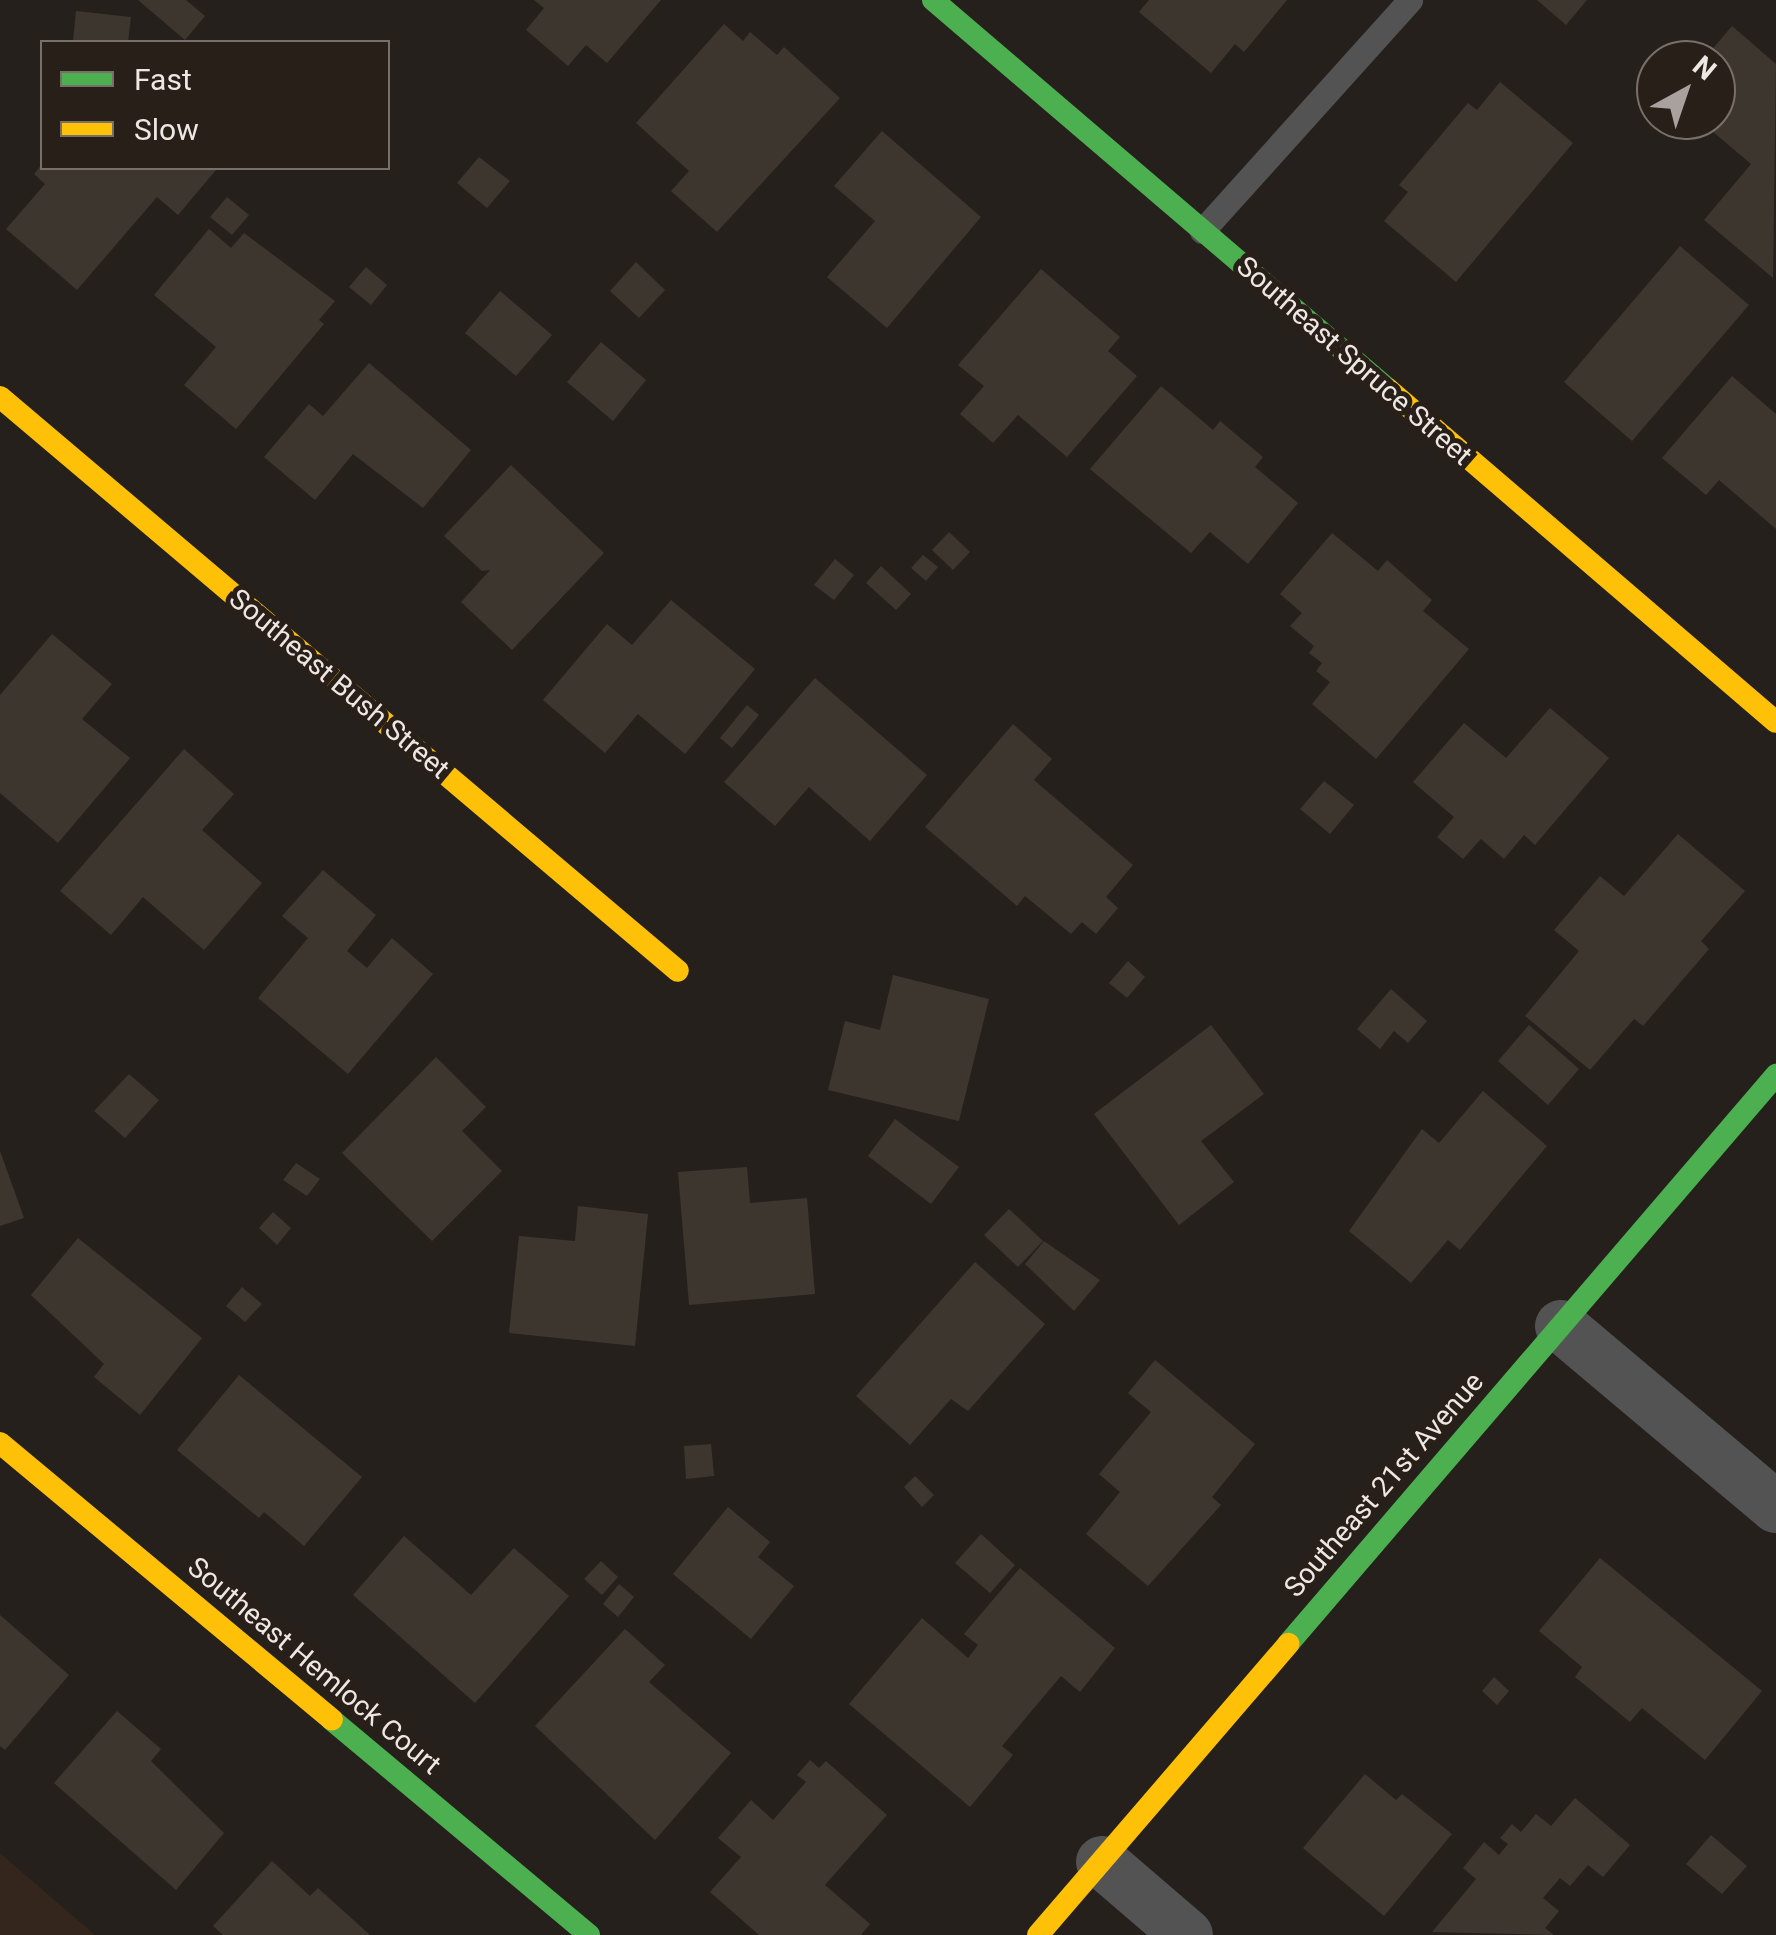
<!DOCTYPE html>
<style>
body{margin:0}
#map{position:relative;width:1776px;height:1935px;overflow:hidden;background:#26201c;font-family:Roboto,sans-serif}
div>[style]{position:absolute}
.built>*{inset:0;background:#34251d}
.building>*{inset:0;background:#3d362e}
.lane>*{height:25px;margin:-12.5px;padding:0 12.5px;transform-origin:12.5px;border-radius:12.5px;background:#545354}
.street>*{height:52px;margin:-26px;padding:0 26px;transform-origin:26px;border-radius:26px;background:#545354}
.fast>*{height:22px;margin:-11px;padding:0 11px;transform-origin:11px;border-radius:11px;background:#4caf50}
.slow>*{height:22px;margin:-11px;padding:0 11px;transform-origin:11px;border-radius:11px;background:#ffc107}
span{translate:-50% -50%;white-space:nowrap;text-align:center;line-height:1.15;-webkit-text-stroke:10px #291f19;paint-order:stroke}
.street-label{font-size:28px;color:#efe7e4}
.legend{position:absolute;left:40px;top:40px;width:350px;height:130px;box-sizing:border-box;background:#291f19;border:2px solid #786f6a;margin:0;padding:12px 18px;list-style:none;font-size:30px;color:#efe7e4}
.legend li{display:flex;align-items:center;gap:20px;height:50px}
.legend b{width:50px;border:2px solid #786f6a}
.north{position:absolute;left:1636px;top:40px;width:100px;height:100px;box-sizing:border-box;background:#291f19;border:2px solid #786f6a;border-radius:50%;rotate:40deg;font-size:28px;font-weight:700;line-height:40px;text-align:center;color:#efe7e4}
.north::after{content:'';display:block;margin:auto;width:35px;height:45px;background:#a9a19e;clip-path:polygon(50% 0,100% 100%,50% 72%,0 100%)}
</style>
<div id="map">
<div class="built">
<i style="clip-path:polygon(0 1853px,95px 1935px,0 1935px)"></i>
</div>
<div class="building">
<i style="clip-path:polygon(138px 0,186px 0,205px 16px,185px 40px)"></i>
<i style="clip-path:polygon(534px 0,661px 0,607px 63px,586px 45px,568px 66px,526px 30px,544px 8px)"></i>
<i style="clip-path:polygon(1149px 0,1287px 0,1244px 52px,1235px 44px,1211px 73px,1139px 12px)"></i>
<i style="clip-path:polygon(1537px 0,1587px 0,1566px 25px)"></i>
<i style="clip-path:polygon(76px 11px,131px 17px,128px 42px,73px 41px)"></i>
<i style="clip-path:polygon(724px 24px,743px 41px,750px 32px,777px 55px,784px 47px,840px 98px,717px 232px,671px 191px,689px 171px,636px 123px)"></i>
<i style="clip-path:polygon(1732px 26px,1776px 64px,1773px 278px,1704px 220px,1751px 164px,1699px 120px,1716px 120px,1716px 60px,1703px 60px)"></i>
<i style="clip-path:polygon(1500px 82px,1573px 143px,1456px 282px,1384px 221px,1408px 192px,1399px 185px,1468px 103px,1477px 110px)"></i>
<i style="clip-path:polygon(882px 131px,981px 217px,887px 328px,827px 277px,875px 221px,834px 186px)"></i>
<i style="clip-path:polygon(479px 157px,510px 181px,487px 208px,457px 183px)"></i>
<i style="clip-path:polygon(42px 164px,42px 168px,216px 170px,178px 215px,157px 197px,77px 290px,6px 229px,45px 184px,34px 174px)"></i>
<i style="clip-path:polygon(227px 197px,249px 215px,232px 235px,210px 217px)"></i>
<i style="clip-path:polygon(209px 229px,231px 248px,244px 233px,335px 301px,319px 320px,324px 324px,236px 429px,184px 385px,216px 347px,154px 295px)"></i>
<i style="clip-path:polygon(1680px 246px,1749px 305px,1632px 441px,1564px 382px)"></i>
<i style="clip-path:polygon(636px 262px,665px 290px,639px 318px,610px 291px)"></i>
<i style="clip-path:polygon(366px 267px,387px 285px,371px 305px,349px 287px)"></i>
<i style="clip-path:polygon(1041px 269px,1120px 337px,1108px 351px,1137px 376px,1067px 457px,1018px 415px,993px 443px,960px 414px,984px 386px,958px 365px)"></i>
<i style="clip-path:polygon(500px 291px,552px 335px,516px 376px,465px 333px)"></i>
<i style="clip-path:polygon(601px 342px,646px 380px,613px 421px,567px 382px)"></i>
<i style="clip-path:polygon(369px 363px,471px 450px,423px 508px,353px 454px,315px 500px,264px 457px,309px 404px,323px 416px)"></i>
<i style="clip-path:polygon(1732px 376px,1776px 414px,1776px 529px,1719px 480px,1706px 495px,1662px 458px)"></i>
<i style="clip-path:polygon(1161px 386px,1213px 430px,1220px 421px,1263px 457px,1255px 467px,1298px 503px,1248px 564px,1210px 532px,1191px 553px,1090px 469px)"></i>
<i style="clip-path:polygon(511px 465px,604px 553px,512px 650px,461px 602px,490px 570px,482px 571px,444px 536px)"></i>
<i style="clip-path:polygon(949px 532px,970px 552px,953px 570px,932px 550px)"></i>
<i style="clip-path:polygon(1332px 533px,1378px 571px,1387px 560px,1432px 600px,1423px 611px,1469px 649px,1376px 759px,1312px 704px,1330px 682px,1316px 671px,1322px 663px,1309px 653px,1314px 646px,1290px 626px,1302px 613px,1280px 594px)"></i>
<i style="clip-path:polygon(923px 555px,938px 567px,926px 581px,911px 568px)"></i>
<i style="clip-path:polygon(835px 559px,854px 575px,834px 600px,814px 585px)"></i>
<i style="clip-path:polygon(881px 566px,911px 594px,896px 610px,866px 583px)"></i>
<i style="clip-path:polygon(671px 600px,755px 669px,685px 754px,638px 714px,605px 753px,543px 700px,607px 624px,632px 645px)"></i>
<i style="clip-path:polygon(52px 634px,112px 684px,82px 719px,130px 758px,58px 843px,0 793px,0 695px)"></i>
<i style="clip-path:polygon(815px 678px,927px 775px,870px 841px,809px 787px,775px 826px,724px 782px)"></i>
<i style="clip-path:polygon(747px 705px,759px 715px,732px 748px,720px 738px)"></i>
<i style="clip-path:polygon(1550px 708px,1609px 758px,1535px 845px,1524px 835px,1504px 859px,1481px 839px,1463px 859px,1437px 837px,1454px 817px,1413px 782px,1464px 723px,1506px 758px)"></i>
<i style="clip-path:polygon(1013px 724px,1052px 759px,1034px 780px,1133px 865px,1106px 897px,1118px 908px,1096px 934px,1082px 922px,1071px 934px,1025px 896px,1017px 906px,925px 827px)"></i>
<i style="clip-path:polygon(184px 749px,234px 794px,202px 830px,262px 883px,204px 950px,143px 897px,111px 935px,60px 891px)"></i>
<i style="clip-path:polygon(1324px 781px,1354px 805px,1330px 834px,1300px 809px)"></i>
<i style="clip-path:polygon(1678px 834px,1745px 891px,1701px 941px,1709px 949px,1643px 1026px,1634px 1019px,1590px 1070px,1525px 1016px,1579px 951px,1554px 930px,1600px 876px,1624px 896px)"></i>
<i style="clip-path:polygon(323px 870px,376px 915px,347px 951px,367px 968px,392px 938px,433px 974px,348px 1074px,258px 998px,308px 938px,282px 916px)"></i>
<i style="clip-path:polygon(1128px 961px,1145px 977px,1127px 998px,1109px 983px)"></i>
<i style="clip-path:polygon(893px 975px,989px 999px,959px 1121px,828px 1090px,845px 1021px,880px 1030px)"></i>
<i style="clip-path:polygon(1391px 989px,1427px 1021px,1408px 1043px,1394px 1031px,1380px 1049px,1357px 1029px)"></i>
<i style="clip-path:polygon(1211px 1025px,1264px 1094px,1201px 1141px,1234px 1182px,1179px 1225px,1094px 1114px)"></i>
<i style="clip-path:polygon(1529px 1025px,1579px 1069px,1548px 1105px,1498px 1061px)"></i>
<i style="clip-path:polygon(436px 1057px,486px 1107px,462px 1131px,502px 1171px,432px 1241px,342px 1153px)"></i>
<i style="clip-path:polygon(129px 1074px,159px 1100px,125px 1138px,94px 1111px)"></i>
<i style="clip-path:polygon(1483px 1091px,1547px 1146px,1460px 1250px,1448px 1240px,1411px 1283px,1349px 1231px,1422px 1129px,1439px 1143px)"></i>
<i style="clip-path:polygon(895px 1119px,959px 1167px,931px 1204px,868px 1156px)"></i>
<i style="clip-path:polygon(0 1151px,24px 1218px,0 1226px)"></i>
<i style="clip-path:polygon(296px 1163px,320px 1179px,307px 1196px,283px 1180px)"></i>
<i style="clip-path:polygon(747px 1167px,750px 1203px,807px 1198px,815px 1294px,689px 1305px,678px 1172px)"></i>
<i style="clip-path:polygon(578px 1206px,648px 1214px,635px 1346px,509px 1333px,519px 1236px,575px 1241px)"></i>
<i style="clip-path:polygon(1009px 1209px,1043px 1241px,1018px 1267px,984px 1235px)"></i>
<i style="clip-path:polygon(273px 1212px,291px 1228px,277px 1245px,259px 1228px)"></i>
<i style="clip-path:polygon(78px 1238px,202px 1338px,140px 1415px,94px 1377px,104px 1364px,31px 1295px)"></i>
<i style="clip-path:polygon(1044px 1241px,1100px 1280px,1074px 1311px,1025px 1264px)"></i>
<i style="clip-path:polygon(975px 1262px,1045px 1324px,968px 1411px,951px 1399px,910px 1445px,856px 1396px)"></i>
<i style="clip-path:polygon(242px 1287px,262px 1304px,245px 1322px,226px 1306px)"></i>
<i style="clip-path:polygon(1155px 1360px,1255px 1444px,1212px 1497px,1221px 1505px,1148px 1586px,1086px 1534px,1120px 1492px,1099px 1474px,1151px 1412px,1128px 1393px)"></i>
<i style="clip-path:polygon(239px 1375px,362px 1477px,304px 1546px,264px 1512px,259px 1518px,177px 1450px)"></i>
<i style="clip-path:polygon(711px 1444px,714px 1476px,686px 1479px,684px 1446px)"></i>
<i style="clip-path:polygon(915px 1476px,934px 1495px,922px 1507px,904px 1487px)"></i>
<i style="clip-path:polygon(728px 1507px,770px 1542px,758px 1557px,794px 1586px,751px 1639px,673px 1574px)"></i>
<i style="clip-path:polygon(981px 1534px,1015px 1565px,990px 1593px,955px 1563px)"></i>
<i style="clip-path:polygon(404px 1536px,471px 1595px,514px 1548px,569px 1596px,475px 1703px,353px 1595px)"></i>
<i style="clip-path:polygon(1600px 1558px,1762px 1691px,1705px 1760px,1642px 1708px,1630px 1722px,1575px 1677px,1582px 1667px,1539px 1631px)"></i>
<i style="clip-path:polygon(601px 1561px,618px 1577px,602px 1595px,584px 1579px)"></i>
<i style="clip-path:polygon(1020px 1568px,1115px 1648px,1080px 1692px,1061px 1676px,1002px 1746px,1013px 1755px,970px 1807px,849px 1704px,922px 1618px,968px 1658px,978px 1645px,964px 1634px)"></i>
<i style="clip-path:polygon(619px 1584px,634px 1597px,618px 1617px,603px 1604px)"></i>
<i style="clip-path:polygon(0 1615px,69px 1675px,5px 1750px,0 1746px)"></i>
<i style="clip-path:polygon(625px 1629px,665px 1665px,649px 1682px,731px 1753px,655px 1840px,535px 1726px)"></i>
<i style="clip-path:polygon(1494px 1677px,1509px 1691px,1497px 1705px,1482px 1691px)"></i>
<i style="clip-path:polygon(117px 1711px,161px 1749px,151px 1761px,224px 1833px,176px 1890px,54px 1783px)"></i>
<i style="clip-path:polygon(810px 1760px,819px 1768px,826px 1761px,887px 1815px,825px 1885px,870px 1924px,861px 1935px,759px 1935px,710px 1892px,741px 1857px,718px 1838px,751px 1800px,773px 1820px,806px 1782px,797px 1775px)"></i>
<i style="clip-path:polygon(1365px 1774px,1396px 1800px,1402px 1794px,1452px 1834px,1384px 1916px,1303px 1848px)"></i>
<i style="clip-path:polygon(1575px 1798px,1630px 1845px,1603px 1877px,1588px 1865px,1570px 1886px,1560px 1878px,1543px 1898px,1559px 1911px,1545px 1928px,1554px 1935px,1432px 1932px,1476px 1879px,1463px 1868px,1484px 1842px,1499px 1855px,1508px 1844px,1500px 1838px,1512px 1824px,1521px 1832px,1536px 1814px,1551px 1826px)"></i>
<i style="clip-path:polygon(1711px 1835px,1747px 1866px,1722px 1894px,1686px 1864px)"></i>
<i style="clip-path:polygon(272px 1861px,310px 1896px,318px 1888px,370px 1935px,223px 1935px,213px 1926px)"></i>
</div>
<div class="lane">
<i style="left:1202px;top:231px;width:311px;rotate:-48deg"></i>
</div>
<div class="street">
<i style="left:1561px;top:1326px;width:281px;rotate:40.1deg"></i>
<i style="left:1102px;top:1862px;width:112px;rotate:40.7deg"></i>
</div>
<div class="fast">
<i style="left:933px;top:0;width:599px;rotate:40.53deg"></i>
<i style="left:1288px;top:1644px;width:750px;rotate:-49.38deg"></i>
<i style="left:332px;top:1720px;width:335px;rotate:39.9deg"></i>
</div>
<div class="slow">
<i style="left:1388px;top:389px;width:511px;rotate:40.64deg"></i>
<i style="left:0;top:397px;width:888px;rotate:40.25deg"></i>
<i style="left:0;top:1443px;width:432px;rotate:39.8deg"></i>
<i style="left:1038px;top:1935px;width:384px;rotate:-49.3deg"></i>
</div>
<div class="street-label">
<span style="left:1354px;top:361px;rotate:41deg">Southeast Spruce Street</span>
<span style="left:339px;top:684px;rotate:40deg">Southeast Bush Street</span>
<span style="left:1384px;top:1485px;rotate:-49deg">Southeast 21st Avenue</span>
<span style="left:314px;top:1666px;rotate:40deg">Southeast Hemlock Court</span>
</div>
<ul class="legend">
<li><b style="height:12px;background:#4caf50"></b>Fast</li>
<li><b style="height:12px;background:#ffc107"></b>Slow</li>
</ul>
<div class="north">N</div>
</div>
